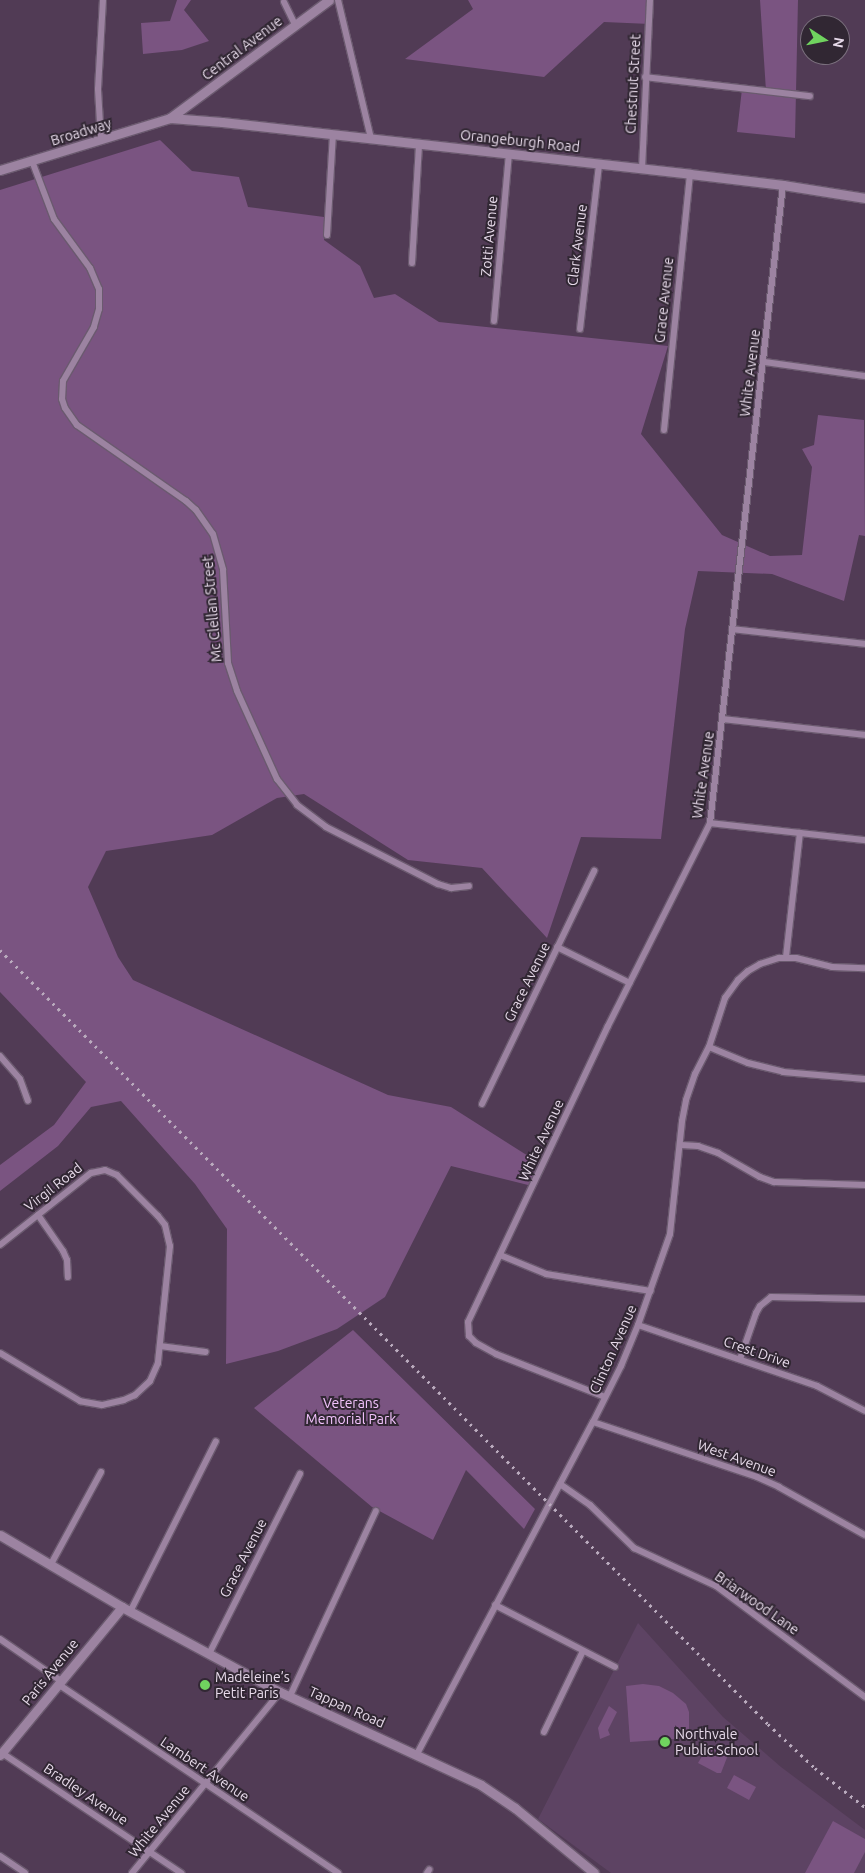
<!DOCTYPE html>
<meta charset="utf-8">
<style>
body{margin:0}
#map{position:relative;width:865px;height:1873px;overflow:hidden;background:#513b55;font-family:Ubuntu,sans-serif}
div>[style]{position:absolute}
.built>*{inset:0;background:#5d4363}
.green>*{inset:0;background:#7a5481}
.roads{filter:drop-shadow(1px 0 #6b5a6f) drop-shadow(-1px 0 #6b5a6f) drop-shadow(0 1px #6b5a6f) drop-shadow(0 -1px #6b5a6f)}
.street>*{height:6px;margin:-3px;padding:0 3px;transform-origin:3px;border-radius:3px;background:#9c83a1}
.secondary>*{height:9px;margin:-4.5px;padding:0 4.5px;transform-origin:4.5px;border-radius:4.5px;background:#9c83a1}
.rail>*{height:2.5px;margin-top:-1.25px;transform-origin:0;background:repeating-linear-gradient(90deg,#baabbe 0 2.5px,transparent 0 7.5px)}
.dots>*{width:14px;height:14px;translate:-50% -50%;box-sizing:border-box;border:2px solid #312733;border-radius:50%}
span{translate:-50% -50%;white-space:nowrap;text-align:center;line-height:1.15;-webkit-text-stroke:4px #312733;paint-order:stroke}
.street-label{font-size:14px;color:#e8dbeb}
.park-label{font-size:14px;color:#f3c3fd}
.poi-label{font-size:14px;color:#e8dbeb}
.left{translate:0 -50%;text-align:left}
.north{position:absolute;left:800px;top:15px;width:50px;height:50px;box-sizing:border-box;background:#312733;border:1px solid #7a6f7d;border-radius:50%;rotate:101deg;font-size:14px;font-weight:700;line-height:20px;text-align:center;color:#e8dbeb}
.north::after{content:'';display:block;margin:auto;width:18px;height:22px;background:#70d35f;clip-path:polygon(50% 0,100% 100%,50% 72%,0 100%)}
</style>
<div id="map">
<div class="built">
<i style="clip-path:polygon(638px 1623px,723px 1717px,781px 1767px,865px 1830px,865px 1873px,611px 1873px,538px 1819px)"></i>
</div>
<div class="green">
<i style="clip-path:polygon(177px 0,191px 0,184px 10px,209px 41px,182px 50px,143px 54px,141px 23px,170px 21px)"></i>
<i style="clip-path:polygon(468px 0,650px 0,650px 24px,604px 22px,544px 77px,405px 59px,473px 9px)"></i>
<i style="clip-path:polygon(760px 0,798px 0,795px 138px,737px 132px,742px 89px,766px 91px)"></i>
<i style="clip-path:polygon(160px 140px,192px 171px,239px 177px,248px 207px,324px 217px,324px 240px,360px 266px,374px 298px,395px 294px,439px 322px,668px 346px,641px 434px,722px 535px,770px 556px,802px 555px,812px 467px,802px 449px,814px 445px,818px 415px,864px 420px,865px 536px,859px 535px,844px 601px,772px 574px,698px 571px,685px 629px,661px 839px,581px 837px,547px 938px,482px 868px,408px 860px,304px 794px,277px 798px,212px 835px,106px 851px,88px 887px,118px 957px,133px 980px,388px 1095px,451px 1107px,544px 1166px,532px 1186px,451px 1166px,385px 1297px,337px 1329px,278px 1351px,226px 1364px,227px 1229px,195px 1184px,121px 1101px,91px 1107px,58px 1146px,0 1191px,0 1165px,54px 1125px,86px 1082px,0 992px,0 190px)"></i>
<i style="clip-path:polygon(353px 1330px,535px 1509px,524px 1529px,466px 1470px,433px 1540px,372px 1507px,254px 1408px)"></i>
<i style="clip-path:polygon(643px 1684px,659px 1686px,673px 1693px,686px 1704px,689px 1712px,689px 1738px,630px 1742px,626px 1686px)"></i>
<i style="clip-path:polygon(609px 1706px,617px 1712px,608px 1730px,610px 1735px,600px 1739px,598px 1728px)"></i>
<i style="clip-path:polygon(708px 1746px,728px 1755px,721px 1773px,717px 1773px,698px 1763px)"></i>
<i style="clip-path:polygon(734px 1775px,756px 1787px,749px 1800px,727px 1788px)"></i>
<i style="clip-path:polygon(833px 1821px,865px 1839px,865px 1852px,854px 1873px,805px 1873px)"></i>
</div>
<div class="roads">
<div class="street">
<i style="left:338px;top:0;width:142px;rotate:76.6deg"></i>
<i style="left:284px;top:2px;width:25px;rotate:64deg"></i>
<i style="left:645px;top:77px;width:166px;rotate:6.6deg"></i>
<i style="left:101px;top:140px;width:51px;rotate:-93.4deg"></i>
<i style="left:98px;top:89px;width:89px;rotate:-86.8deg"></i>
<i style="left:32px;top:161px;width:62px;rotate:69.2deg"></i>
<i style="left:54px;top:219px;width:61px;rotate:53.7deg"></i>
<i style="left:90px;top:268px;width:23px;rotate:67deg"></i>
<i style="left:99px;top:289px;width:20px;rotate:90deg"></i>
<i style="left:99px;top:309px;width:19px;rotate:106deg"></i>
<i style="left:94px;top:327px;width:62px;rotate:119.9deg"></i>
<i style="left:63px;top:381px;width:18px;rotate:93deg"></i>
<i style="left:62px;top:399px;width:9px;rotate:72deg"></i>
<i style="left:65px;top:408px;width:21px;rotate:55deg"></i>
<i style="left:77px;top:425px;width:133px;rotate:34.9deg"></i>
<i style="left:186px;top:501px;width:13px;rotate:42deg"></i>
<i style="left:196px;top:510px;width:29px;rotate:55deg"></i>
<i style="left:213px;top:534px;width:37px;rotate:74deg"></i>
<i style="left:223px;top:570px;width:93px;rotate:86.9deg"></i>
<i style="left:228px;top:663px;width:29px;rotate:72deg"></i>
<i style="left:237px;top:691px;width:97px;rotate:65.6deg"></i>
<i style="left:277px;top:779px;width:33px;rotate:52deg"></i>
<i style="left:297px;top:805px;width:36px;rotate:37deg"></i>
<i style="left:326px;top:827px;width:126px;rotate:27deg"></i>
<i style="left:438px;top:884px;width:14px;rotate:17deg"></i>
<i style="left:451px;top:888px;width:18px;rotate:-6deg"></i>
<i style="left:642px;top:169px;width:169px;rotate:-87.3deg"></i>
<i style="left:327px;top:235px;width:101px;rotate:-86.6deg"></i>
<i style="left:412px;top:263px;width:119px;rotate:-86.6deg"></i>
<i style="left:494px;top:321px;width:168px;rotate:-84.9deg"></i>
<i style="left:580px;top:329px;width:166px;rotate:-83.4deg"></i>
<i style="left:764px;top:362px;width:102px;rotate:7.9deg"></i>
<i style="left:664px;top:430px;width:257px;rotate:-84.2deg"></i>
<i style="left:732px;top:629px;width:134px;rotate:6.4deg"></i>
<i style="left:723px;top:719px;width:143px;rotate:6.4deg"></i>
<i style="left:710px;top:823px;width:156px;rotate:6.3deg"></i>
<i style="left:557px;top:947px;width:81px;rotate:26.3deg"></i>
<i style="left:786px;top:957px;width:125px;rotate:-83.6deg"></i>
<i style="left:709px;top:1047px;width:42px;rotate:22.3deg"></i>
<i style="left:748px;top:1063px;width:36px;rotate:14deg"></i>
<i style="left:783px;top:1072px;width:82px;rotate:4.9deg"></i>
<i style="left:0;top:1056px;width:30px;rotate:49deg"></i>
<i style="left:20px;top:1079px;width:23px;rotate:70deg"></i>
<i style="left:482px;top:1104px;width:259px;rotate:-64.3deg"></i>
<i style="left:681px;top:1145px;width:17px;rotate:3deg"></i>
<i style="left:698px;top:1146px;width:21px;rotate:19deg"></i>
<i style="left:718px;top:1153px;width:48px;rotate:29.7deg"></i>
<i style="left:760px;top:1177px;width:15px;rotate:20deg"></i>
<i style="left:774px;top:1182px;width:91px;rotate:1.9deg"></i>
<i style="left:38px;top:1215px;width:44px;rotate:55.2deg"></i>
<i style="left:63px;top:1251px;width:10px;rotate:66deg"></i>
<i style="left:67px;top:1260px;width:17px;rotate:87deg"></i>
<i style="left:0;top:1245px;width:116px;rotate:-38.4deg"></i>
<i style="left:91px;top:1173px;width:14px;rotate:-12deg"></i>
<i style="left:105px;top:1170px;width:13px;rotate:23deg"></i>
<i style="left:117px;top:1175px;width:58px;rotate:45deg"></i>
<i style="left:158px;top:1216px;width:11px;rotate:52deg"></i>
<i style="left:165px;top:1225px;width:22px;rotate:77deg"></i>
<i style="left:170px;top:1246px;width:118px;rotate:95.9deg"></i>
<i style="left:158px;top:1363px;width:20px;rotate:114deg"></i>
<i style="left:150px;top:1381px;width:21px;rotate:137deg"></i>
<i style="left:135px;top:1395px;width:12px;rotate:156deg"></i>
<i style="left:124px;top:1400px;width:23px;rotate:167deg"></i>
<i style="left:102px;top:1405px;width:22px;rotate:-170deg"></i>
<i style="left:80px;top:1401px;width:93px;rotate:-149deg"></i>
<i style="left:500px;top:1255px;width:50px;rotate:22.4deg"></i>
<i style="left:546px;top:1274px;width:106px;rotate:9.2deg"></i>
<i style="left:638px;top:1325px;width:189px;rotate:18.8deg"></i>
<i style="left:817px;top:1386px;width:54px;rotate:27.5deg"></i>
<i style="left:160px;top:1346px;width:46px;rotate:7.4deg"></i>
<i style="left:740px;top:1359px;width:49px;rotate:-70.8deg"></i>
<i style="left:756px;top:1313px;width:8px;rotate:-60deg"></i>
<i style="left:760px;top:1306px;width:14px;rotate:-39deg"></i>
<i style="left:771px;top:1297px;width:94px;rotate:1.2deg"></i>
<i style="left:605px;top:1397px;width:117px;rotate:-158.5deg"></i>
<i style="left:496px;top:1354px;width:23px;rotate:-151deg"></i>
<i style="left:476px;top:1343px;width:10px;rotate:-135deg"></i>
<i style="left:469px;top:1336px;width:14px;rotate:-94deg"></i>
<i style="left:468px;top:1322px;width:327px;rotate:-64.7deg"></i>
<i style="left:608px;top:1026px;width:227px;rotate:-63.3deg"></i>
<i style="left:710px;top:823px;width:642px;rotate:-83.47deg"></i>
<i style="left:593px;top:1422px;width:173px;rotate:18.5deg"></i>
<i style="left:757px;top:1477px;width:24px;rotate:24deg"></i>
<i style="left:779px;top:1487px;width:98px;rotate:29.2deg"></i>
<i style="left:560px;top:1484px;width:37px;rotate:35deg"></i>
<i style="left:590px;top:1505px;width:62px;rotate:44.3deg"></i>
<i style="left:634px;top:1548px;width:90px;rotate:24.9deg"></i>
<i style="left:716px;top:1586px;width:186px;rotate:36.7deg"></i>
<i style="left:50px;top:1566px;width:107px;rotate:-61.5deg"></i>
<i style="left:495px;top:1605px;width:135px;rotate:27.3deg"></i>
<i style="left:130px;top:1612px;width:191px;rotate:-63.3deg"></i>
<i style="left:0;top:1639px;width:74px;rotate:34.5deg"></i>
<i style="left:209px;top:1654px;width:202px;rotate:-63.2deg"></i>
<i style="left:58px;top:1684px;width:338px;rotate:34deg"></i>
<i style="left:290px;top:1696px;width:204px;rotate:-65.1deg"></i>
<i style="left:544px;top:1732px;width:90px;rotate:-64.3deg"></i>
<i style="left:2px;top:1753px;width:216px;rotate:33.8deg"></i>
<i style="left:417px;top:1754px;width:376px;rotate:-62.1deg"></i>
<i style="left:593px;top:1422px;width:63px;rotate:-63.4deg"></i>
<i style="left:621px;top:1366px;width:44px;rotate:-67.5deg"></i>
<i style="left:638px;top:1325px;width:96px;rotate:-70.6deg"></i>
<i style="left:670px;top:1234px;width:114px;rotate:-83.9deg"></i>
<i style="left:682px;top:1121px;width:21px;rotate:-79deg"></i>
<i style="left:686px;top:1100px;width:28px;rotate:-71deg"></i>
<i style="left:695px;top:1074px;width:30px;rotate:-63deg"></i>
<i style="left:709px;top:1047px;width:52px;rotate:-71.9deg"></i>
<i style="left:725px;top:998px;width:22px;rotate:-54deg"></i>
<i style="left:738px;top:980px;width:13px;rotate:-42deg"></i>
<i style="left:748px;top:971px;width:14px;rotate:-30deg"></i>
<i style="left:760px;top:964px;width:20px;rotate:-18deg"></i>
<i style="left:779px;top:958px;width:17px"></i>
<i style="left:796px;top:958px;width:37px;rotate:14deg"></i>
<i style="left:832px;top:967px;width:33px;rotate:2deg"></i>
<i style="left:0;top:1856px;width:30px;rotate:34deg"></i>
<i style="left:132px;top:1873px;width:234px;rotate:-50.7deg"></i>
<i style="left:427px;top:1873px;width:4px;rotate:-56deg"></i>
</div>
<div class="secondary">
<i style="left:170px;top:118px;width:52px;rotate:4.4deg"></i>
<i style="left:222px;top:122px;width:471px;rotate:6.3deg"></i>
<i style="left:690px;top:174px;width:94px;rotate:6.7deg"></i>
<i style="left:783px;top:185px;width:83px;rotate:9deg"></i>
<i style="left:0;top:170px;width:178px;rotate:-17deg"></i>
<i style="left:170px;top:118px;width:198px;rotate:-36.6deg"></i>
<i style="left:0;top:1535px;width:142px;rotate:30.5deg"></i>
<i style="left:122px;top:1607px;width:179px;rotate:28.3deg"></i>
<i style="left:280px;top:1692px;width:221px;rotate:24.8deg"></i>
<i style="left:481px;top:1785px;width:41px;rotate:34.1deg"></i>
<i style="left:515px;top:1808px;width:102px;rotate:39.4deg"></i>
<i style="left:0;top:1755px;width:192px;rotate:-50.5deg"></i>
</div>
</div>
<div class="rail">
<i style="left:0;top:950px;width:1090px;rotate:45.22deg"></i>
<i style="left:768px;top:1724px;width:64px;rotate:43.1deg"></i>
<i style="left:815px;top:1768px;width:63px;rotate:38deg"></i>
</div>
<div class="dots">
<i style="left:205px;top:1685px;background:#70d35f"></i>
<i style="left:665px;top:1742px;background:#70d35f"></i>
</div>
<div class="street-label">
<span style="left:242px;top:48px;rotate:-37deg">Central Avenue</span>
<span style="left:633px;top:84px;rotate:-87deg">Chestnut Street</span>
<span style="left:81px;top:132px;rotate:-17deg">Broadway</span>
<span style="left:520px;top:141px;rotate:6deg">Orangeburgh Road</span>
<span style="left:489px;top:236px;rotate:-85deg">Zotti Avenue</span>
<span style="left:577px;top:245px;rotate:-83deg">Clark Avenue</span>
<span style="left:664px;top:300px;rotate:-84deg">Grace Avenue</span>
<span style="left:750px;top:373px;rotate:-83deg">White Avenue</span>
<span style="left:212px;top:609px;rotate:-95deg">Mc Clellan Street</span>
<span style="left:703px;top:775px;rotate:-82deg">White Avenue</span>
<span style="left:527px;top:982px;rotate:-64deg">Grace Avenue</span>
<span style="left:541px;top:1140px;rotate:-65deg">White Avenue</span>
<span style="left:53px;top:1187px;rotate:-38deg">Virgil Road</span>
<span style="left:613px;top:1349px;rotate:-66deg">Clinton Avenue</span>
<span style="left:757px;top:1352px;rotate:19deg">Crest Drive</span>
<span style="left:737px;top:1458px;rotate:20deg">West Avenue</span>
<span style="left:243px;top:1558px;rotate:-63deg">Grace Avenue</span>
<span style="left:757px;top:1603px;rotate:35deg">Briarwood Lane</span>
<span style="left:50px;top:1672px;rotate:-51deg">Paris Avenue</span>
<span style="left:347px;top:1707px;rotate:24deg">Tappan Road</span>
<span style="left:205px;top:1769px;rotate:34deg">Lambert Avenue</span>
<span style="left:86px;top:1794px;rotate:34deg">Bradley Avenue</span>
<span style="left:159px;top:1821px;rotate:-51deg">White Avenue</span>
</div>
<div class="park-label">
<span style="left:351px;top:1411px">Veterans<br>Memorial Park</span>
</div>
<div class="poi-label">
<span class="left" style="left:215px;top:1685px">Madeleine’s<br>Petit Paris</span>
<span class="left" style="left:675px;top:1742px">Northvale<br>Public School</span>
</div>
<div class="north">N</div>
</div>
